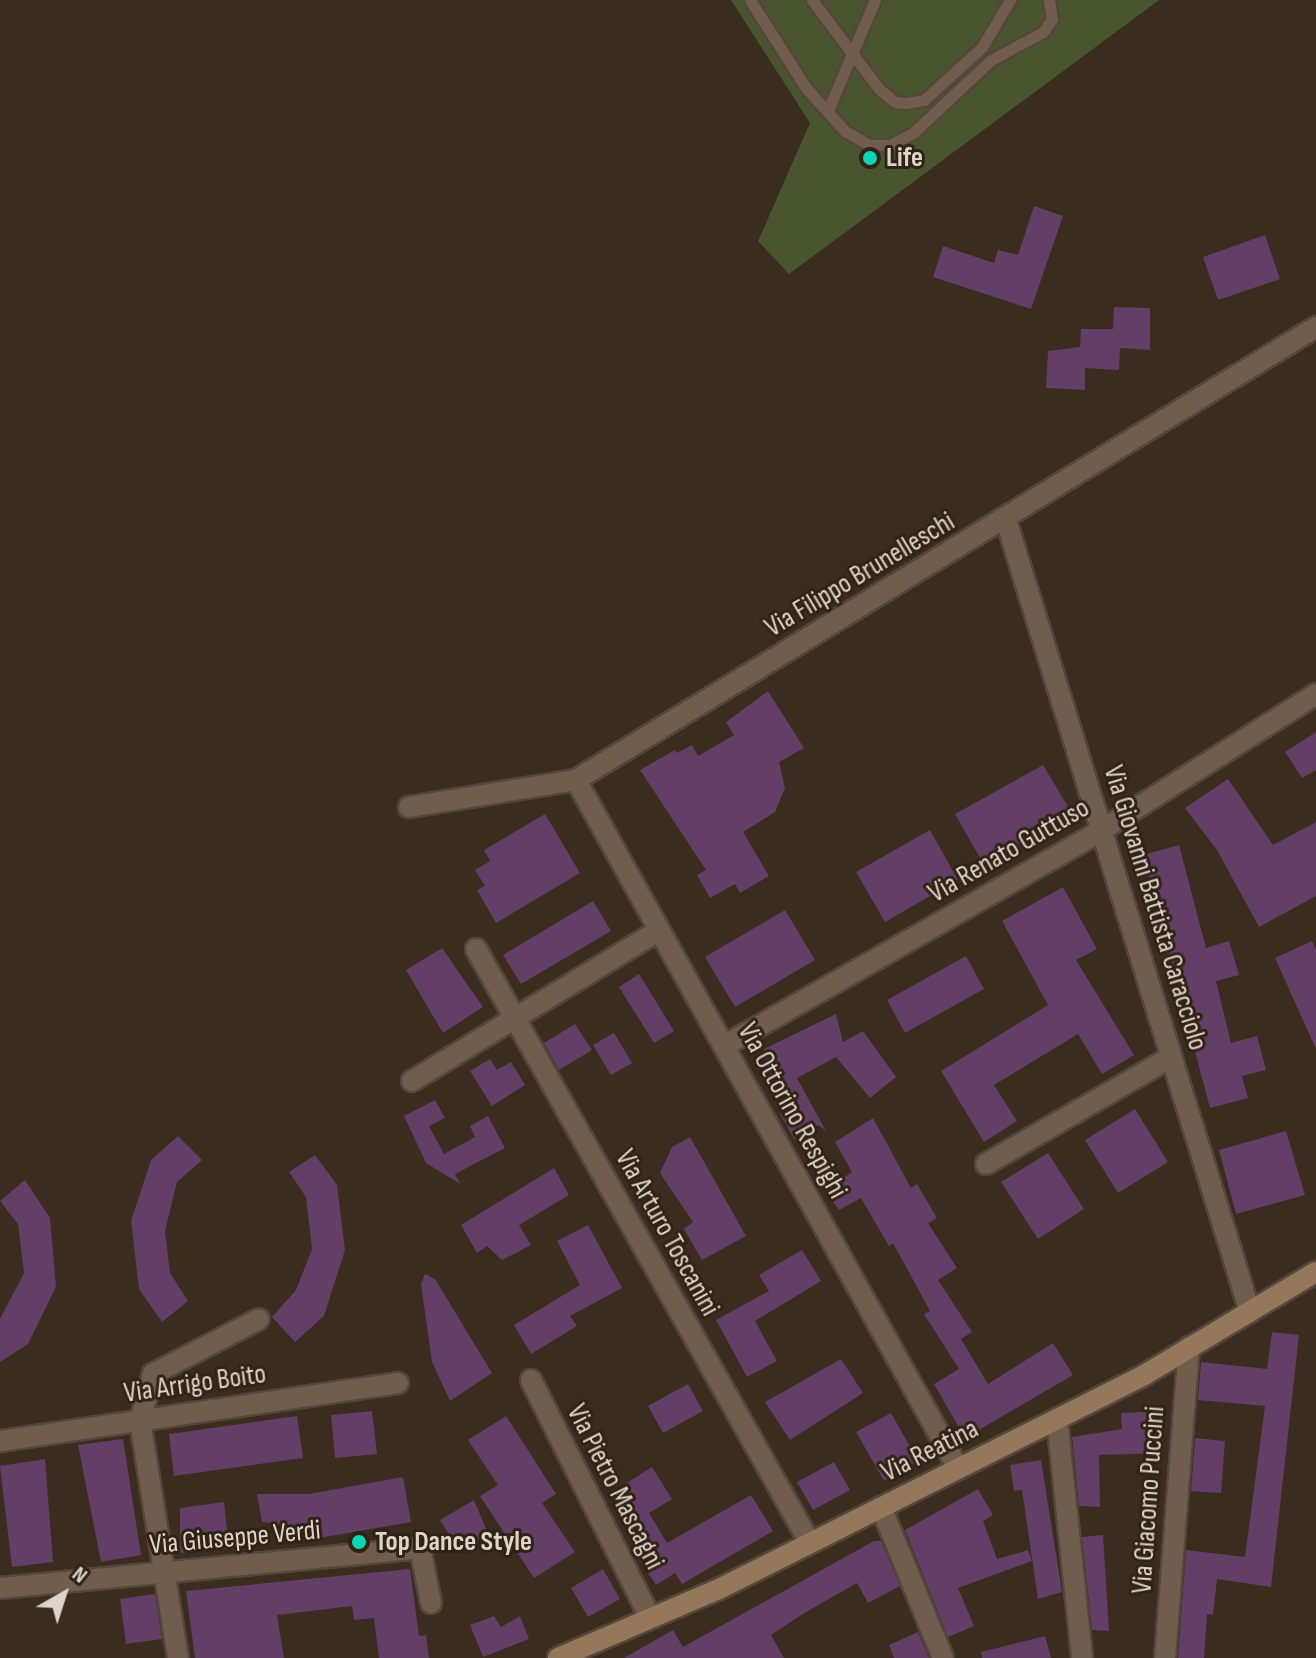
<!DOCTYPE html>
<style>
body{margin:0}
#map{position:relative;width:1316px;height:1658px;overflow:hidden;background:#3a2c1e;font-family:"Sofia Sans Condensed",sans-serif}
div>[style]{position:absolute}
.green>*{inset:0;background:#48552f}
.building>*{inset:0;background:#633e66}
.roads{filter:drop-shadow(2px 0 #54473a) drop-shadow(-2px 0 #54473a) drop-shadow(0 2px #54473a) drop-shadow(0 -2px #54473a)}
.lane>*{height:11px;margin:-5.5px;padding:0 5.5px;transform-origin:5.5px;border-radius:5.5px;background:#705d4d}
.street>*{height:20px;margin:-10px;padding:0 10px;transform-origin:10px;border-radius:10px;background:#705d4d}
.secondary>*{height:20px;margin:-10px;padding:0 10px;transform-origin:10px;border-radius:10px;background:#95775c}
.dots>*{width:22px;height:22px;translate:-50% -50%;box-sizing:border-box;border:4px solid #302215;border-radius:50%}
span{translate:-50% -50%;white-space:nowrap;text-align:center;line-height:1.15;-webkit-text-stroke:6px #302215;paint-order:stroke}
.poi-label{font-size:28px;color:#ddd4cb;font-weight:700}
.left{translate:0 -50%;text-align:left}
.street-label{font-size:28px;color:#ddd4cb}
.north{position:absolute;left:24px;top:1554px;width:80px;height:80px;-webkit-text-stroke:6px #302215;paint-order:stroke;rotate:39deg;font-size:22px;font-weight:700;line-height:32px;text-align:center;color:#ddd4cb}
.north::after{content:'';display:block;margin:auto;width:28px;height:36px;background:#ddd4cb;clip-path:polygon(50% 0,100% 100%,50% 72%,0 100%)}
</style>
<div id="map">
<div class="green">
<i style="clip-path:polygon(731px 0,1159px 0,789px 274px,758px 241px,810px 123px)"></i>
</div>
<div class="building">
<i style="clip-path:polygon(1034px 206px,1063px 216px,1031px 309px,933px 277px,943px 246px,994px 263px,998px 250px,1018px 255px)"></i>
<i style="clip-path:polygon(1265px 235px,1280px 279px,1218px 300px,1203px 257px)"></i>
<i style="clip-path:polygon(1114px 307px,1150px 308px,1150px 350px,1120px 348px,1119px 370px,1085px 368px,1085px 390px,1046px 388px,1048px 351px,1080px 347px,1081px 329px,1113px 329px)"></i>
<i style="clip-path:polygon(768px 691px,804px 748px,779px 762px,785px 788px,775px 812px,743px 832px,769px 876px,740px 893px,735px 884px,710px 898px,697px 875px,706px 870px,640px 770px,675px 750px,677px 753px,692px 745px,698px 756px,734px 735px,726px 722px)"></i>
<i style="clip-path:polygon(1316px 732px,1316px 770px,1302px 778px,1285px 752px)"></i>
<i style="clip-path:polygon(1043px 765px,1073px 815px,984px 865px,955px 814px)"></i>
<i style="clip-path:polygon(1228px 779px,1273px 845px,1316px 822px,1316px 896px,1259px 927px,1217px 850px,1185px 808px)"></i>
<i style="clip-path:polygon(545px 814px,580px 873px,496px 923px,477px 890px,485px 886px,475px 870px,490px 861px,484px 850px)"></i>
<i style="clip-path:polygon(930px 830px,958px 880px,885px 922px,856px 872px)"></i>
<i style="clip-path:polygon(1179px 845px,1206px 948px,1229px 941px,1239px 975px,1216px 981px,1231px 1043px,1257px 1036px,1266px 1070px,1242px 1076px,1248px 1098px,1210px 1108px,1143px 855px)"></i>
<i style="clip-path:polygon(1063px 887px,1097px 949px,1076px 960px,1134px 1055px,1102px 1074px,1078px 1034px,994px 1085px,1017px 1121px,984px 1142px,941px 1071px,1048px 1005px,1002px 921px)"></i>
<i style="clip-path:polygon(593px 901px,611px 931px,521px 984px,503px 955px)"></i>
<i style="clip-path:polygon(785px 910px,815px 960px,735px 1007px,705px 957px)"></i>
<i style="clip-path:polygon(1312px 941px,1316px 950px,1316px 1049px,1275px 958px)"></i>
<i style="clip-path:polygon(442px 948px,483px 1007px,443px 1033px,406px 970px)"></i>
<i style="clip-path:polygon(966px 956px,984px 989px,905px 1033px,887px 1000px)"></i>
<i style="clip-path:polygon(639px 974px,674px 1031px,654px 1043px,619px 987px)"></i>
<i style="clip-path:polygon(836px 1014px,843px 1042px,863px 1031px,896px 1077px,870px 1098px,836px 1057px,797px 1078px,826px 1131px,818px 1125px,794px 1139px,780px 1114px,794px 1106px,766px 1083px,764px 1049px)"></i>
<i style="clip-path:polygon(575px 1024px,592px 1050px,559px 1070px,544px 1043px)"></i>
<i style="clip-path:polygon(614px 1033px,632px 1063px,611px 1075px,593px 1045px)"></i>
<i style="clip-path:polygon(490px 1059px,497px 1070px,511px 1062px,525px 1085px,492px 1106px,470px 1071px)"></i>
<i style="clip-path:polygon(435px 1100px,445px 1118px,429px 1126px,444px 1154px,475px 1137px,470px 1126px,488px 1116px,505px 1148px,455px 1174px,460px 1184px,426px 1163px,404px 1116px)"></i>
<i style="clip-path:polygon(1135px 1109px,1168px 1162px,1118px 1193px,1085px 1140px)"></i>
<i style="clip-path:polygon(873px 1118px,911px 1188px,917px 1184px,937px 1218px,928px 1223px,957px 1268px,938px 1280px,972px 1332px,961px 1339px,988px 1384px,1053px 1343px,1073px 1375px,965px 1438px,934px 1384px,959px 1369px,924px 1314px,930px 1311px,893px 1243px,889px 1246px,861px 1198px,839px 1210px,825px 1191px,852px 1172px,835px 1142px)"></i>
<i style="clip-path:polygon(1286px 1131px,1305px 1195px,1236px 1214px,1219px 1150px)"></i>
<i style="clip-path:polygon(178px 1136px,202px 1160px,177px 1182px,165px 1231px,170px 1273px,188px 1301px,162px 1322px,139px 1289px,131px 1221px,151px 1160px)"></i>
<i style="clip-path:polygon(690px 1137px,746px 1236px,702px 1260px,684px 1229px,693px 1222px,660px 1173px,672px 1147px)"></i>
<i style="clip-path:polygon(1048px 1153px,1084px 1209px,1038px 1239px,1001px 1182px)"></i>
<i style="clip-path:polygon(315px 1155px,337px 1185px,345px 1250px,324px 1316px,295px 1342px,272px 1317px,296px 1290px,312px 1249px,306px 1197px,289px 1172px)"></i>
<i style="clip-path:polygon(554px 1168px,569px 1195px,519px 1225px,531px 1245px,502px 1260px,487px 1246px,477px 1253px,461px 1225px)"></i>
<i style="clip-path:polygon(25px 1180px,50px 1218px,56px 1287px,28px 1344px,0 1362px,0 1319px,24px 1273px,18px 1224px,0 1201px)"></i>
<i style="clip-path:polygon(588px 1225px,622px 1288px,570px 1316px,577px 1326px,531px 1354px,514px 1325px,580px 1285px,557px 1241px)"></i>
<i style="clip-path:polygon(802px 1250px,821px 1281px,755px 1321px,777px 1361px,747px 1377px,716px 1320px,769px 1291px,759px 1275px)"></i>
<i style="clip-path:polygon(425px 1274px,435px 1279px,492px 1373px,450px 1401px,432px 1362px,421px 1284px)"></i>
<i style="clip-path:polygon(1272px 1332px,1299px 1335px,1271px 1587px,1217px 1579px,1213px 1615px,1207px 1614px,1204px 1658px,1178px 1658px,1186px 1550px,1245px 1557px,1265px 1406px,1198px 1400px,1201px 1362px,1267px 1369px)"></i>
<i style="clip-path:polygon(841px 1359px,863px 1393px,790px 1440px,765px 1402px)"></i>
<i style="clip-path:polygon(688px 1384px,703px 1411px,663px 1433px,648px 1406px)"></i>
<i style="clip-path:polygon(372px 1411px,377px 1454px,335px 1458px,331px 1415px)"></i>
<i style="clip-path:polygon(1161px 1411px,1163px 1453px,1099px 1455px,1100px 1507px,1079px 1506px,1072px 1437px,1122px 1429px,1121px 1413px)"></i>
<i style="clip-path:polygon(891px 1413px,918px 1461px,884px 1481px,856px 1432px)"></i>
<i style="clip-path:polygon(297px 1416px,303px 1458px,174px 1476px,169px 1434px)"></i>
<i style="clip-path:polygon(506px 1416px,556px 1494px,542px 1503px,575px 1552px,534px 1578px,480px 1496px,498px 1485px,468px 1440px)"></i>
<i style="clip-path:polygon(1195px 1438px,1225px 1441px,1221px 1493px,1191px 1491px)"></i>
<i style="clip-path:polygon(123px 1439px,141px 1555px,101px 1562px,78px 1445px)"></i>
<i style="clip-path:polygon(45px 1459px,53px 1562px,12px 1567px,0 1466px)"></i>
<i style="clip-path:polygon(1041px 1460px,1062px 1592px,1038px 1599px,1022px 1490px,1014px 1491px,1010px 1465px)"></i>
<i style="clip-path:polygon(834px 1462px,850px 1490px,813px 1510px,797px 1482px)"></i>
<i style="clip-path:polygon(652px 1467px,672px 1499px,649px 1513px,667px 1543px,751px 1495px,773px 1531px,682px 1584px,675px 1573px,656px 1585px,634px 1551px,644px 1545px,611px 1493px)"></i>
<i style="clip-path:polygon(403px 1477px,411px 1522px,296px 1542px,279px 1524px,262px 1522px,257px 1494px,309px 1494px)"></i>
<i style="clip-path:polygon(978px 1489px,993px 1515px,983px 1521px,997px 1559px,1028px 1550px,1032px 1561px,958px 1588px,974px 1626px,948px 1637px,905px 1530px)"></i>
<i style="clip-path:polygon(474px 1500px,488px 1534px,459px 1551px,440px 1520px)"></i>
<i style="clip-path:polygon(224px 1502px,229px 1548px,180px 1553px,180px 1508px)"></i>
<i style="clip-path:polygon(1103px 1535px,1109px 1631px,1092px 1630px,1082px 1537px)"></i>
<i style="clip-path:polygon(874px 1541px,881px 1541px,900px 1586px,868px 1603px,857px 1583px,806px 1612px,771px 1635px,784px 1658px,624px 1658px,673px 1630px,683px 1647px)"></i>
<i style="clip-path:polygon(410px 1569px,419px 1636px,426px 1635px,429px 1658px,379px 1658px,374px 1618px,354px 1620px,352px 1606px,277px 1615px,284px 1658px,195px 1658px,186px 1591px)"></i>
<i style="clip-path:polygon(603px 1569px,620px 1599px,588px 1617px,571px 1588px)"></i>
<i style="clip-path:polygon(155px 1594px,162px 1639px,126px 1644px,120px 1599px)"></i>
<i style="clip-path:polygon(494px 1616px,501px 1627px,520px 1616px,529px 1639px,483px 1657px,470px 1625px)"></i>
<i style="clip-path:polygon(918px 1632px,929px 1658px,894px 1658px,889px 1645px)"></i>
<i style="clip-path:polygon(1045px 1636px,1051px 1658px,982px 1658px,981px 1652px)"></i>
</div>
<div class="roads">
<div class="lane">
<i style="left:750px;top:0;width:104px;rotate:57.5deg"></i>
<i style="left:806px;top:88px;width:58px;rotate:47.8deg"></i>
<i style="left:845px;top:131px;width:28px;rotate:30deg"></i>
<i style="left:869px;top:145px;width:21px"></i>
<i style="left:890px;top:145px;width:27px;rotate:-28deg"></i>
<i style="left:914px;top:132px;width:105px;rotate:-43.1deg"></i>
<i style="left:991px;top:60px;width:59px;rotate:-28.3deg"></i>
<i style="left:1043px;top:32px;width:16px;rotate:-55deg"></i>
<i style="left:1052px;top:19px;width:19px;rotate:-99deg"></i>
<i style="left:812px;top:0;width:111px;rotate:53deg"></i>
<i style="left:879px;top:89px;width:21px;rotate:39deg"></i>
<i style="left:895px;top:102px;width:11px;rotate:5deg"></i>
<i style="left:906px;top:103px;width:18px;rotate:-9deg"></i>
<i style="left:924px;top:100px;width:79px;rotate:-42.4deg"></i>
<i style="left:982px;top:47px;width:55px;rotate:-59.2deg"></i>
<i style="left:828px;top:110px;width:120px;rotate:-66.9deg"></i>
</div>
<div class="street">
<i style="left:1006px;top:520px;width:829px;rotate:72.88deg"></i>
<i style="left:576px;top:780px;width:787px;rotate:60.96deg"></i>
<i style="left:409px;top:807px;width:169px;rotate:-9.2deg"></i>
<i style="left:576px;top:780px;width:868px;rotate:-31.47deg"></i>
<i style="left:476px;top:949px;width:681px;rotate:60.65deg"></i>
<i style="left:724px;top:1046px;width:435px;rotate:-29.7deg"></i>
<i style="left:1102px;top:830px;width:254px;rotate:-32.4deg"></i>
<i style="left:412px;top:1081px;width:289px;rotate:-31.4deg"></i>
<i style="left:986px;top:1164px;width:214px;rotate:-30deg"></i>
<i style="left:531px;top:1380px;width:266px;rotate:63.4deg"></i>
<i style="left:1057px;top:1419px;width:240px;rotate:84deg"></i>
<i style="left:0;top:1441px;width:402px;rotate:-8.3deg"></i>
<i style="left:881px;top:1507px;width:163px;rotate:67.7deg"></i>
<i style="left:0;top:1588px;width:422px;rotate:-5.4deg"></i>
<i style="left:420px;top:1548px;width:56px;rotate:78.7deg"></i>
<i style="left:178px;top:1658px;width:240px;rotate:-99.1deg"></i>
<i style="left:140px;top:1421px;width:49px;rotate:-74.5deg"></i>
<i style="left:153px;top:1374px;width:119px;rotate:-27.4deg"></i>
<i style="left:1165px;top:1658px;width:312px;rotate:-85.6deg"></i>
</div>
<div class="secondary">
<i style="left:558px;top:1658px;width:175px;rotate:-23.2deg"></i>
<i style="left:719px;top:1589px;width:478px;rotate:-26.7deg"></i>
<i style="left:1146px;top:1374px;width:198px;rotate:-31deg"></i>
</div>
</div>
<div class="dots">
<i style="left:870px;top:158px;background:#0cd5b5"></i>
<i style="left:359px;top:1542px;background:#0cd5b5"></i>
</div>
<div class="poi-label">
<span class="left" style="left:886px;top:158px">Life</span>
<span class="left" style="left:375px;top:1542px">Top Dance Style</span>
</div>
<div class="street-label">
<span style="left:860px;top:575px;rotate:-31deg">Via Filippo Brunelleschi</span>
<span style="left:1009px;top:851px;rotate:-30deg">Via Renato Guttuso</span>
<span style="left:1155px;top:908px;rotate:73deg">Via Giovanni Battista Caracciolo</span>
<span style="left:792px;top:1111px;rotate:61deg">Via Ottorino Respighi</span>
<span style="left:667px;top:1233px;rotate:61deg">Via Arturo Toscanini</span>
<span style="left:195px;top:1384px;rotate:-8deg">Via Arrigo Boito</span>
<span style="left:930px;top:1451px;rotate:-27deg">Via Reatina</span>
<span style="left:615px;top:1487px;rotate:63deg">Via Pietro Mascagni</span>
<span style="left:1149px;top:1500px;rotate:-86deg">Via Giacomo Puccini</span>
<span style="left:235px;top:1538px;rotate:-5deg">Via Giuseppe Verdi</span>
</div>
<div class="north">N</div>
</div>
